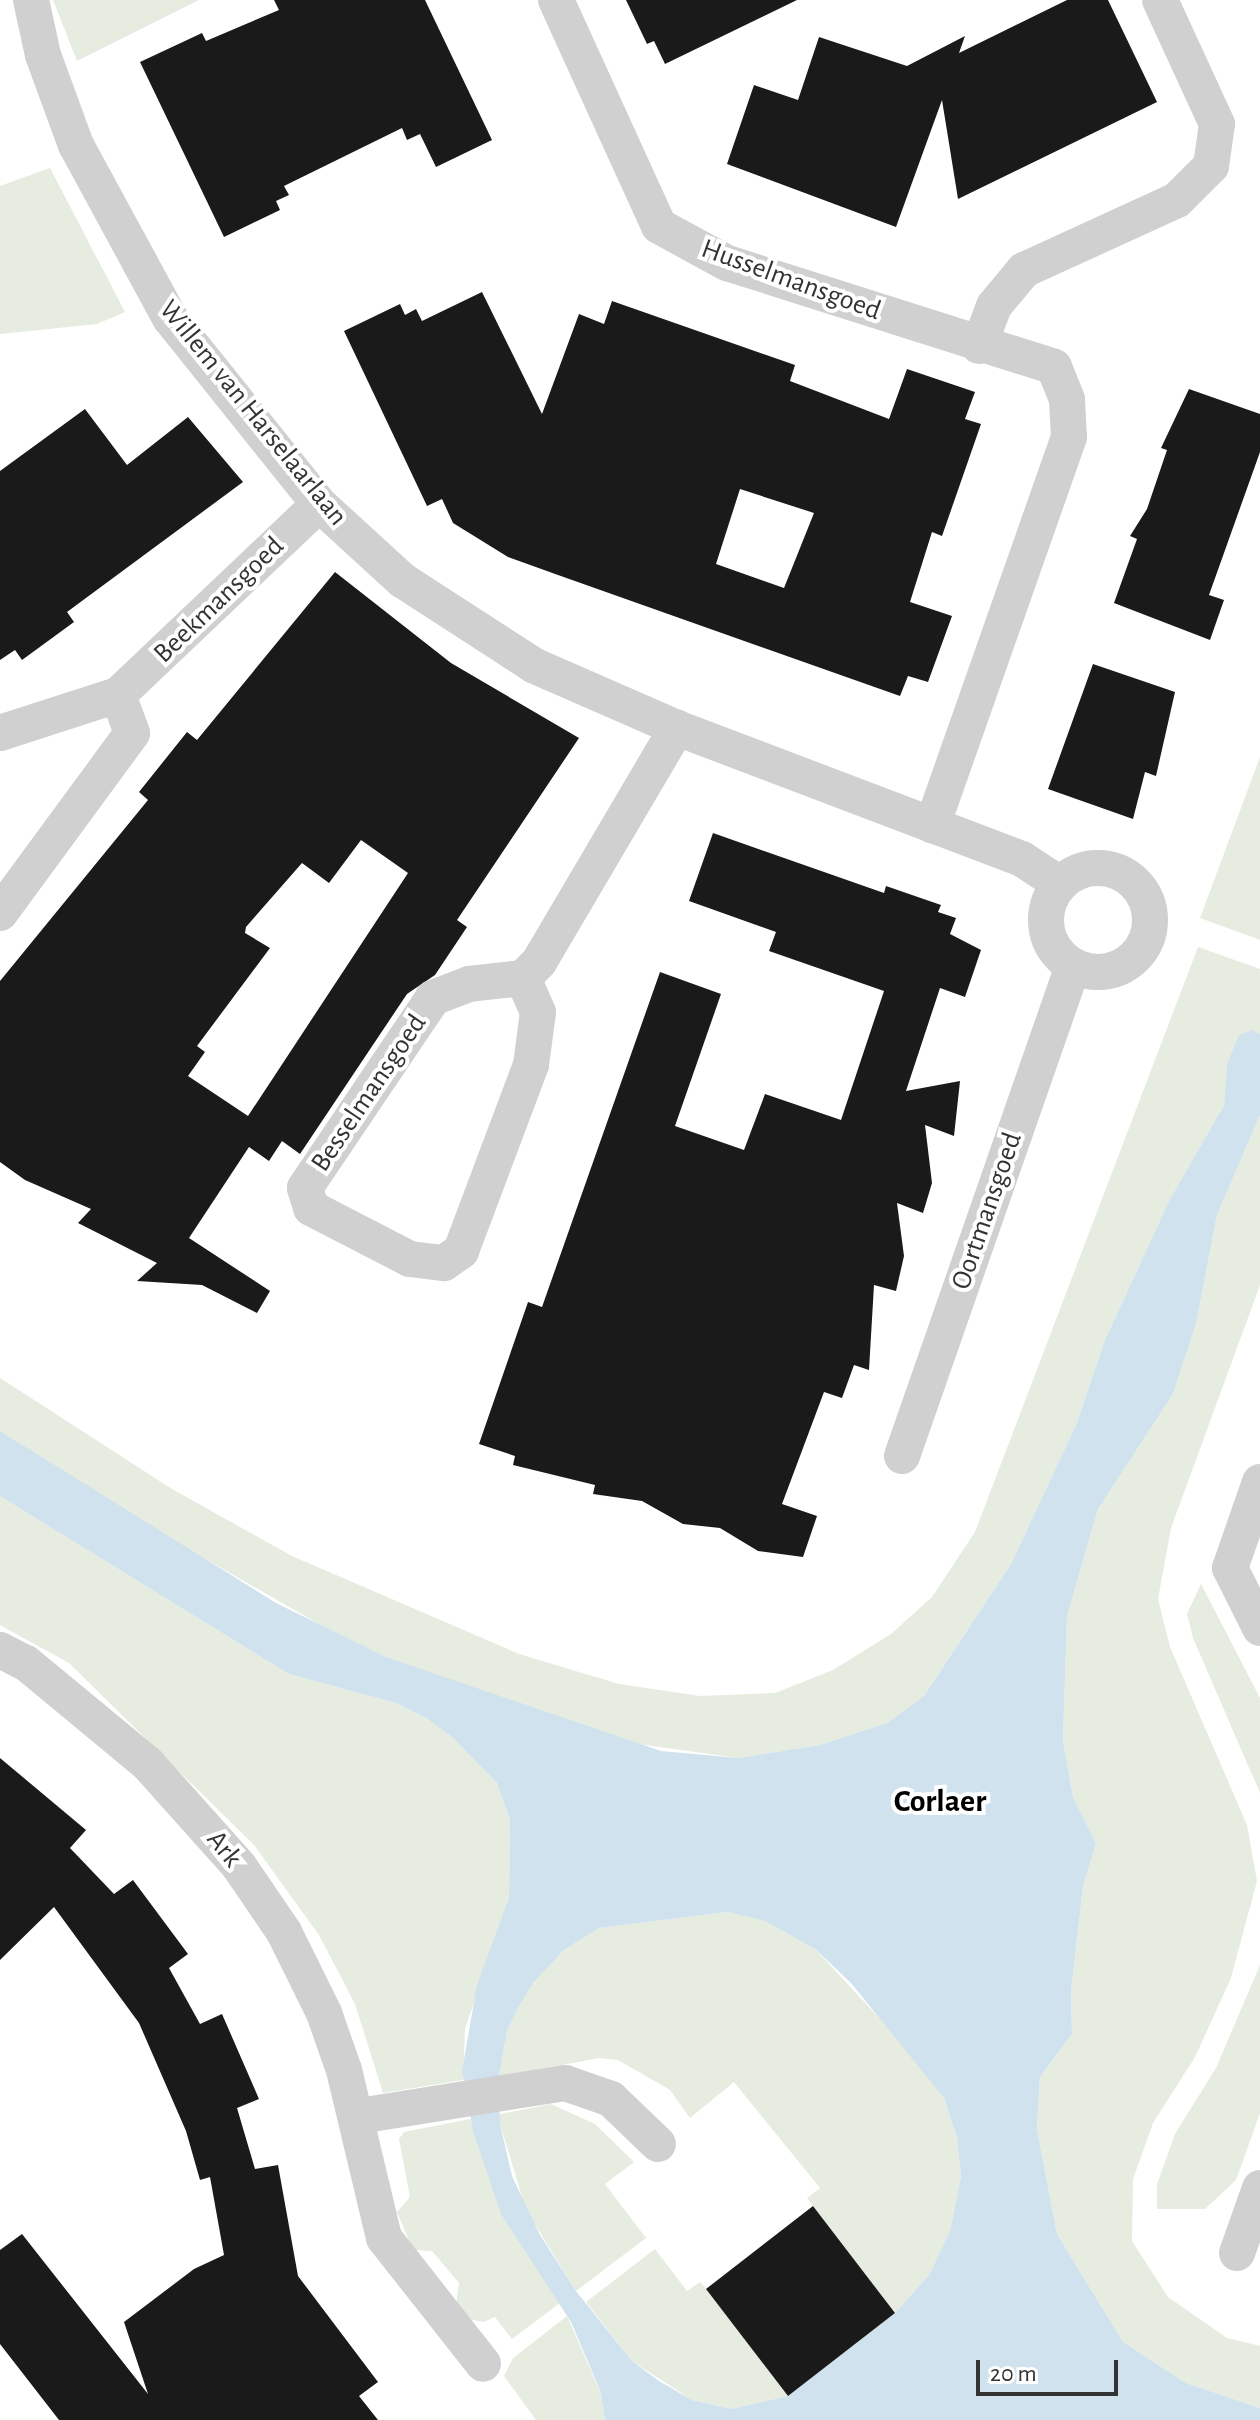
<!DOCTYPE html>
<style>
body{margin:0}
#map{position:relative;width:1260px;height:2420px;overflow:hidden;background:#fff;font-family:"Alegreya Sans",sans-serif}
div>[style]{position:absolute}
.green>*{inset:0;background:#e6ecdf}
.water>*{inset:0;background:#cfe2ee}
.building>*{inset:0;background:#1a1a1a}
.minor>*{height:36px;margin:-18px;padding:0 18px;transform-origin:18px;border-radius:18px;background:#d0d0d0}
.minor>.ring{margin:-18px;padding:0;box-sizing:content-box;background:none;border:36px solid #d0d0d0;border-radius:50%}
span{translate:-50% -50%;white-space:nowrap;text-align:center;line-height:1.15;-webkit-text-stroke:8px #fff;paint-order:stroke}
.street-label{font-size:28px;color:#333}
.quarter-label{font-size:32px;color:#000;font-weight:700}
.scale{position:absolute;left:976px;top:2360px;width:142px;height:36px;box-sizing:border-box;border:4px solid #333;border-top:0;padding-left:10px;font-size:24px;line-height:28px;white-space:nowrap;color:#333;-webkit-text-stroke:6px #fff;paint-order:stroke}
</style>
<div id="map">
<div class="green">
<i style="clip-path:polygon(53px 0,199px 0,77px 61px)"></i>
<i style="clip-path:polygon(50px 168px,125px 312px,97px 324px,0 334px,0 186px)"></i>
<i style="clip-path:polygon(1260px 757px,1260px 940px,1200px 918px)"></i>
<i style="clip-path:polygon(1198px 947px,1260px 969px,1260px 1034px,1252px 1030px,1227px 1064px,1224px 1105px,1169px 1201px,1105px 1340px,1076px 1425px,1011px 1564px,924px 1696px,887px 1723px,820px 1745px,739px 1758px,623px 1742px,386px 1657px,331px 1631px,160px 1533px,0 1431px,0 1378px,172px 1489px,292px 1556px,519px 1654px,619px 1684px,700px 1696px,775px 1693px,833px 1670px,891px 1634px,932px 1597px,975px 1532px)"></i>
<i style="clip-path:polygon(1260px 1115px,1260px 1285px,1171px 1528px,1158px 1599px,1170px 1647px,1247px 1825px,1257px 1881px,1231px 1978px,1195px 2057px,1153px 2123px,1133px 2179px,1132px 2241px,1168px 2297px,1227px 2338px,1260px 2346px,1260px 2408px,1186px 2383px,1123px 2342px,1057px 2234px,1037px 2129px,1040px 2077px,1072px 2034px,1071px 1991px,1083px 1887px,1096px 1843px,1073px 1797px,1063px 1741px,1067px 1616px,1098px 1509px,1173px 1394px,1196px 1324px,1217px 1215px)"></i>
<i style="clip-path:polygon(0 1496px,289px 1674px,396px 1703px,426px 1718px,452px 1737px,497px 1783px,510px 1820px,509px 1898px,465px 2029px,463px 2080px,383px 2093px,355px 2004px,319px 1935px,254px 1845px,69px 1663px,0 1625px)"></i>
<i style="clip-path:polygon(1201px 1584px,1260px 1698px,1260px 1793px,1193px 1638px,1187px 1614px)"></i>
<i style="clip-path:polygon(727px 1912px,765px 1921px,815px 1949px,909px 2050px,944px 2098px,957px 2138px,961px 2176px,950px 2231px,929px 2275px,895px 2313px,807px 2198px,820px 2188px,734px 2082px,690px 2118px,670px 2090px,618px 2060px,599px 2058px,499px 2077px,507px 2031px,518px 2008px,533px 1983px,564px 1950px,599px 1928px)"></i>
<i style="clip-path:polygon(1260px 1965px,1260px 2113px,1236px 2180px,1205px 2209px,1157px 2209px,1157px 2184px,1175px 2134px,1216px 2068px)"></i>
<i style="clip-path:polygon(551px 2104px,595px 2124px,634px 2162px,605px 2184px,646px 2238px,576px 2291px,526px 2210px,500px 2124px,500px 2114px)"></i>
<i style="clip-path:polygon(470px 2119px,560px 2303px,512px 2339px,495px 2317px,484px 2322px,468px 2319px,456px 2305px,459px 2283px,432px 2251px,413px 2250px,397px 2212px,410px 2197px,399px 2139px,404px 2132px)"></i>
<i style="clip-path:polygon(655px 2249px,687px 2291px,700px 2282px,706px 2289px,788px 2396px,731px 2409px,692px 2400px,632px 2361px,586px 2302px)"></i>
<i style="clip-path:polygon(567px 2316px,600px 2391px,605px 2420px,536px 2420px,504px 2376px,513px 2358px)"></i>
</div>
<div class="water">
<i style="clip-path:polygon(evenodd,1252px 1030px,1260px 1034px,1260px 1115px,1217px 1215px,1196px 1324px,1173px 1394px,1098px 1509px,1067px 1616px,1063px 1741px,1073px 1797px,1096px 1843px,1083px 1887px,1071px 1991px,1072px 2034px,1040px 2077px,1037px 2129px,1057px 2234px,1123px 2342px,1186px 2383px,1260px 2408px,1260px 2420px,605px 2420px,600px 2390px,571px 2322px,501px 2214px,473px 2131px,462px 2071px,477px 1985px,509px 1898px,510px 1820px,497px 1783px,452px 1737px,426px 1718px,396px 1703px,289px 1674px,8px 1501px,0 1496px,0 1431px,276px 1603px,386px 1657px,661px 1751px,739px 1758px,820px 1745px,887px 1723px,924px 1696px,1011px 1564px,1076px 1425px,1105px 1340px,1169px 1201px,1224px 1105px,1227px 1064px,1239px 1035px,1252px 1030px,727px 1912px,765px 1921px,815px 1949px,851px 1983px,944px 2098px,957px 2138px,961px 2176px,950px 2231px,929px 2275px,895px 2313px,788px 2396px,731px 2409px,692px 2400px,659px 2381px,632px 2361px,576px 2291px,540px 2235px,512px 2176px,500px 2124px,499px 2077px,507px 2031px,518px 2008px,533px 1983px,564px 1950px,599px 1928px,727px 1912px)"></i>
</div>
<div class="building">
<i style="clip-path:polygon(274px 0,425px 0,492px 140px,436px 167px,420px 134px,407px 140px,402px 128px,284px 186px,289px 195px,276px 201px,280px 210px,224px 237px,140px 62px,202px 33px,206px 41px,279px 10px)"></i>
<i style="clip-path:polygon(626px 0,797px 0,665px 64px,654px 41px,647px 44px)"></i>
<i style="clip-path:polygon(1067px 0,1108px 0,1157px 102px,958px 199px,942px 100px,896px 227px,727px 164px,754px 85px,798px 100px,819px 37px,907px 66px,965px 36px,959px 53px)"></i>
<i style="clip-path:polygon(evenodd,482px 292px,542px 414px,579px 314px,604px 324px,612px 301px,795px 365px,790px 381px,889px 419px,907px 369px,975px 392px,965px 419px,981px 424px,942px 536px,932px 532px,910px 602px,952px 616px,928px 682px,908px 676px,900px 696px,558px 575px,508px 557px,453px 523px,442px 499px,427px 506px,344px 331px,400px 304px,405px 315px,416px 309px,422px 321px,482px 292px,740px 489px,814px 513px,784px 588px,716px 564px,740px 489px)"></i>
<i style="clip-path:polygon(1189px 389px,1260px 414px,1260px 452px,1209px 595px,1224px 600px,1210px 640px,1114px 603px,1137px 539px,1130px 536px,1147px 509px,1167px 450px,1161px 448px)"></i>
<i style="clip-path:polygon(85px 409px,127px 465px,188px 417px,243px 482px,67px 612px,74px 622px,22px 660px,15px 650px,0 660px,0 471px)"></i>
<i style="clip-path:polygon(evenodd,335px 572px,451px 663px,579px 738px,457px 920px,467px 927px,435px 975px,407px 994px,300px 1154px,282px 1141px,269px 1161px,249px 1147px,189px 1238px,270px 1291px,257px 1313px,202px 1285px,137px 1281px,157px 1263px,78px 1223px,91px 1209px,25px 1180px,0 1162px,0 981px,148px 800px,139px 792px,187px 732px,197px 740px,335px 572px,361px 840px,408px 873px,248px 1116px,188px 1076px,205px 1052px,197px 1046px,270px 948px,245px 933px,246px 927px,302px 863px,329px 883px,361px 840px)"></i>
<i style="clip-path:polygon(1093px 664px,1175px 692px,1156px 776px,1145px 772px,1133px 819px,1048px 789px)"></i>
<i style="clip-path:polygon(713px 833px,884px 893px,886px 886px,941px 905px,938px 912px,956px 918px,950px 934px,981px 950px,965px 997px,940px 988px,906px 1091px,960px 1081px,954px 1136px,925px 1125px,932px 1183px,923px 1213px,897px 1203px,904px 1256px,896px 1291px,874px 1285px,869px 1370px,854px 1365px,842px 1398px,824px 1392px,782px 1504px,817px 1516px,803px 1557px,758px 1551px,720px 1528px,683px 1524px,642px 1501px,593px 1494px,595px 1485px,513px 1465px,515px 1456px,479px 1444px,528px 1302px,542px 1307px,660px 972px,721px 994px,675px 1126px,744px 1150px,765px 1094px,841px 1120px,884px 991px,769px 951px,776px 932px,689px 901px)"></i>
<i style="clip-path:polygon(0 1758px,86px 1830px,70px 1848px,114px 1894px,133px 1880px,188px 1954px,169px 1968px,200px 2024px,222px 2014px,259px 2099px,237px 2108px,255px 2169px,278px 2165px,298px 2276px,378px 2382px,359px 2396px,378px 2420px,59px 2420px,0 2344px,0 2250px,22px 2234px,148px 2394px,124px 2322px,194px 2269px,224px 2255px,210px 2177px,200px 2180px,186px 2131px,139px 2023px,54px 1907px,0 1960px)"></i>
<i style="clip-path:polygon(813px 2206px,895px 2313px,788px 2396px,706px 2289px)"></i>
</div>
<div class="minor">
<i style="left:31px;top:0;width:56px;rotate:77.7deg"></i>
<i style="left:43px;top:55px;width:96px;rotate:69.9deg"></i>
<i style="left:76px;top:145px;width:197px;rotate:61.5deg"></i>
<i style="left:170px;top:318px;width:238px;rotate:51.3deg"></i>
<i style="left:319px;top:504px;width:113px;rotate:42.5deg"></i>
<i style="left:402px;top:580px;width:158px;rotate:32.9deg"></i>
<i style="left:535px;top:666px;width:155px;rotate:23.6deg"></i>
<i style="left:677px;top:728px;width:369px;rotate:20.8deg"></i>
<i style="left:1022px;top:859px;width:45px;rotate:33.3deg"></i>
<i style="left:556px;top:0;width:248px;rotate:65.5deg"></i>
<i style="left:659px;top:226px;width:77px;rotate:28.6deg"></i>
<i style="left:727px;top:263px;width:343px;rotate:17.6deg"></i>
<i style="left:1054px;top:367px;width:35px;rotate:68deg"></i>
<i style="left:1067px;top:400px;width:37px;rotate:87deg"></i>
<i style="left:1069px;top:437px;width:412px;rotate:109.4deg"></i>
<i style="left:979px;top:346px;width:43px;rotate:-69.4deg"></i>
<i style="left:994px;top:306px;width:47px;rotate:-50.2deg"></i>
<i style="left:1024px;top:270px;width:168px;rotate:-24.6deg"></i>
<i style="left:1177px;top:200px;width:48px;rotate:-45deg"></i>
<i style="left:1211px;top:166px;width:42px;rotate:-81.9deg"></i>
<i style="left:1217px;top:124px;width:136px;rotate:-114.7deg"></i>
<i style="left:0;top:733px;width:124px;rotate:-17.9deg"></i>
<i style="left:118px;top:695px;width:277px;rotate:-43.5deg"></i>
<i class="ring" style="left:1046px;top:868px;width:68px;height:68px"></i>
<i style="left:0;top:913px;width:223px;rotate:-53.7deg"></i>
<i style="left:132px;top:733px;width:40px;rotate:-110.2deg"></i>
<i style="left:523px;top:978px;width:54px;rotate:173.7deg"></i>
<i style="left:469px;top:984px;width:39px;rotate:159deg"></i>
<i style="left:433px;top:998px;width:229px;rotate:124deg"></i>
<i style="left:305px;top:1188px;width:21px;rotate:73deg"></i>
<i style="left:311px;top:1208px;width:111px;rotate:27.3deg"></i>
<i style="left:410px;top:1259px;width:34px;rotate:7deg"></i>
<i style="left:444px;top:1263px;width:21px;rotate:-35deg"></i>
<i style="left:461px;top:1251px;width:199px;rotate:-69.4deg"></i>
<i style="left:531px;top:1065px;width:53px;rotate:-82.5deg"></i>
<i style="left:538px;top:1012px;width:37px;rotate:-114deg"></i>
<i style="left:523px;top:978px;width:23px;rotate:-45deg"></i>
<i style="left:539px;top:962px;width:272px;rotate:-59.5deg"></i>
<i style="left:902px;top:1456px;width:519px;rotate:-70.76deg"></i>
<i style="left:1260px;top:1482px;width:91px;rotate:109.2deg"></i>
<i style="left:1230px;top:1568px;width:67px;rotate:63.4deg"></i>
<i style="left:0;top:1650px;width:29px;rotate:27deg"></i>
<i style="left:26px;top:1663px;width:157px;rotate:39.6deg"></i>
<i style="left:147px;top:1763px;width:138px;rotate:48.2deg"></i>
<i style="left:239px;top:1866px;width:80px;rotate:55.7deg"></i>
<i style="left:284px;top:1932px;width:90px;rotate:63.7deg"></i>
<i style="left:324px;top:2013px;width:60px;rotate:70.7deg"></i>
<i style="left:344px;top:2070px;width:173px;rotate:76.6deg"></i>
<i style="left:384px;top:2238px;width:160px;rotate:51.8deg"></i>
<i style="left:359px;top:2116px;width:209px;rotate:-9.1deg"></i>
<i style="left:565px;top:2083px;width:49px;rotate:19.2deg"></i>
<i style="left:611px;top:2099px;width:65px;rotate:43.8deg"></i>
<i style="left:1237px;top:2253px;width:69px;rotate:-70.5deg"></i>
</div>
<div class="street-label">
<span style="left:791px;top:280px;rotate:20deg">Husselmansgoed</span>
<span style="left:253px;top:413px;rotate:51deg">Willem van Harselaarlaan</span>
<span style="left:219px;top:600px;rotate:-44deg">Beekmansgoed</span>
<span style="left:369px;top:1093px;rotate:-56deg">Besselmansgoed</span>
<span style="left:987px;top:1211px;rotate:-71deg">Oortmansgoed</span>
<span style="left:224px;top:1849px;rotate:51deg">Ark</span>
</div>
<div class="quarter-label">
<span style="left:940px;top:1801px">Corlaer</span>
</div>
<div class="scale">20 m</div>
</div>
